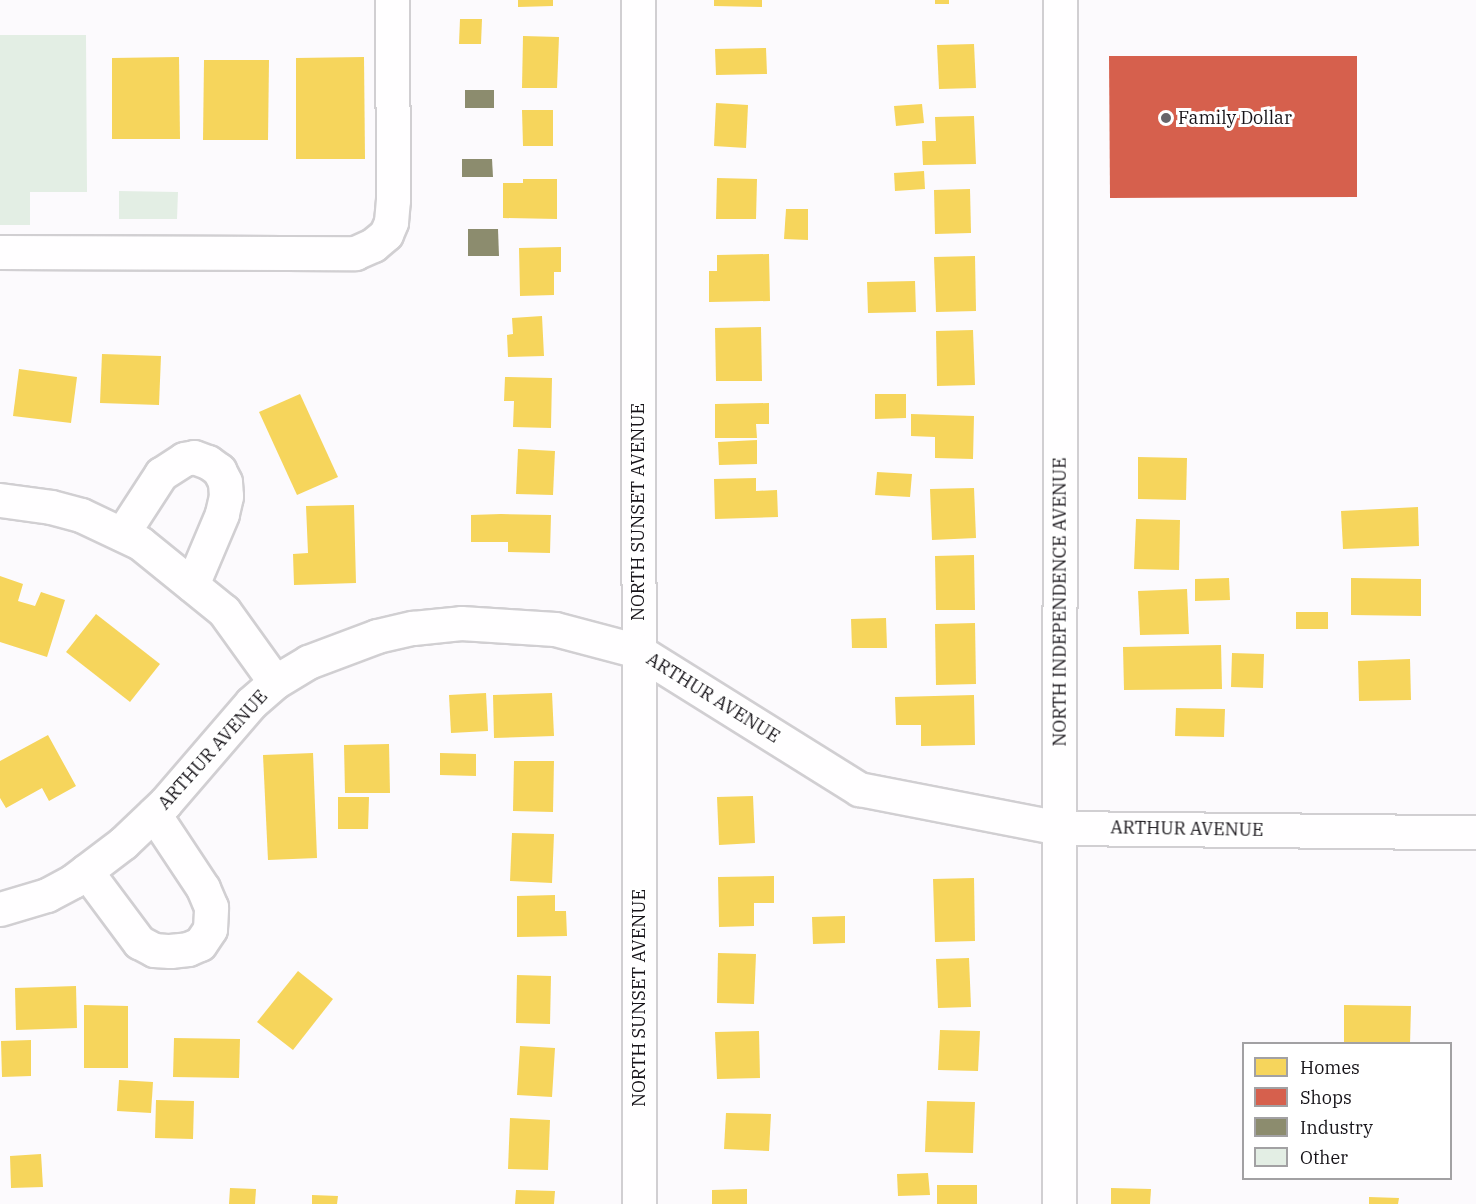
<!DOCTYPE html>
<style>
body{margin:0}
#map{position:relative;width:1476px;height:1204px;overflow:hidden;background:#fcfafd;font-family:"IBM Plex Serif",serif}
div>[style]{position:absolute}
.homes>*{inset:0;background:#f6d55c}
.shops>*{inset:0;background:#d6604d}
.industry>*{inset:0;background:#8c8c6e}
.building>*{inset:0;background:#e3eee4}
.roads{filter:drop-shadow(2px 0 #d1cfd2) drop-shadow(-2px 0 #d1cfd2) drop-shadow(0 2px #d1cfd2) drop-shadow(0 -2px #d1cfd2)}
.minor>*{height:33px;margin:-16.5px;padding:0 16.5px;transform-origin:16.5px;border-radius:16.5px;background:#fffeff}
.dots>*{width:16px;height:16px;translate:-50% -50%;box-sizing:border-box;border:3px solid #fff;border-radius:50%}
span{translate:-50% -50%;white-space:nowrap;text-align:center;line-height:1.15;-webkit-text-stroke:6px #fff;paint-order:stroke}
.poi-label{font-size:18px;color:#171419}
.left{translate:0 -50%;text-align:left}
.street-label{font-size:18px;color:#171419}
.legend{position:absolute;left:1242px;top:1042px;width:210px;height:138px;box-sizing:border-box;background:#fff;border:2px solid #a2a1a3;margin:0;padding:8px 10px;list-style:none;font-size:18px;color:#171419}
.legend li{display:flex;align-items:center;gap:12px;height:30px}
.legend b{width:30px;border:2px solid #a2a1a3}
</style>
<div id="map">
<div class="homes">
<i style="clip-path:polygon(518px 0,553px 0,553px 6px,518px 7px)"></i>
<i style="clip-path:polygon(714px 0,762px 0,762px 7px,714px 6px)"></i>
<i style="clip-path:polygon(935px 0,949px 0,949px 4px,935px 4px)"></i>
<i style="clip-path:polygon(460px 19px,482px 19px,481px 44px,459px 44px)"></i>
<i style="clip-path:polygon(523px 36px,559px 37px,557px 88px,522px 88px)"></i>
<i style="clip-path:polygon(974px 44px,976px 88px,939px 89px,937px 45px)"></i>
<i style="clip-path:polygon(766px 48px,767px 74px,716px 75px,715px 49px)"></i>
<i style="clip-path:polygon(179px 57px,180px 139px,112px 139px,112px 58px)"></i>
<i style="clip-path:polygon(364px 57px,365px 159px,296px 159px,296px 58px)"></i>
<i style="clip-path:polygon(204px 60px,269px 60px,268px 140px,203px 140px)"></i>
<i style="clip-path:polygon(716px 103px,748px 105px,746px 148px,714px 146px)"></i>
<i style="clip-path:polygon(922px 104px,924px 123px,896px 126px,894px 106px)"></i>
<i style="clip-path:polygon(522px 110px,553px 110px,553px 146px,523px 146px)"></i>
<i style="clip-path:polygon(974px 116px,976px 164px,923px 165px,922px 141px,936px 141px,935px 117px)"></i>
<i style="clip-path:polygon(924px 171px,925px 189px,895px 191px,894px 173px)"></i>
<i style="clip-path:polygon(717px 178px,757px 179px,756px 219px,716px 219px)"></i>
<i style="clip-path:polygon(523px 179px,557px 179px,557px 219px,503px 218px,503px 183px,523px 183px)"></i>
<i style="clip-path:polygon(970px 189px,971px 233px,935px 234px,934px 190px)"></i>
<i style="clip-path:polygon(786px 209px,808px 209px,808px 240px,784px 239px)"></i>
<i style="clip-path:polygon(561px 247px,561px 272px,554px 272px,554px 295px,520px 296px,519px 248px)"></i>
<i style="clip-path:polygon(769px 254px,770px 301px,709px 302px,709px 271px,717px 271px,717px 255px)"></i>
<i style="clip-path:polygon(975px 256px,976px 311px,936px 312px,934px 257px)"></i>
<i style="clip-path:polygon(915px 281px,916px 312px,868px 313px,867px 282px)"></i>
<i style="clip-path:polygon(542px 316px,544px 356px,508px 357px,507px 335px,513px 334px,512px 318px)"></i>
<i style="clip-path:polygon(761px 327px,762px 381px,716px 381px,715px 328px)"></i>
<i style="clip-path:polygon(973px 330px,975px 385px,937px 386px,936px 331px)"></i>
<i style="clip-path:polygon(102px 354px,161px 356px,159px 405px,100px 403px)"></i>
<i style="clip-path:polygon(19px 369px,77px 377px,71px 423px,13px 416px)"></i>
<i style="clip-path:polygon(505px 377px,552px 378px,551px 428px,513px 427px,514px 401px,504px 401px)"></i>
<i style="clip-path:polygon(300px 394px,338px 477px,297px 495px,259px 412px)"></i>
<i style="clip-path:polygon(875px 394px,906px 394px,906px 418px,875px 419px)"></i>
<i style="clip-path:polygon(769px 403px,769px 424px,756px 424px,757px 438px,715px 438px,715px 404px)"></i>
<i style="clip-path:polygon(911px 414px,974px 416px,973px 459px,935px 458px,935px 437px,911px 436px)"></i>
<i style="clip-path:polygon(757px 440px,757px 464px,719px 465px,718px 442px)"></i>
<i style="clip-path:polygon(518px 449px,555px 451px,553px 495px,516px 494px)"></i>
<i style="clip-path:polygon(1138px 457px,1187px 458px,1186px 500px,1138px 499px)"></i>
<i style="clip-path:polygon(877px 472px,912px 474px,910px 497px,875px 495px)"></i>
<i style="clip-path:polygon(756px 478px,756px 491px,777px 490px,778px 517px,715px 519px,714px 479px)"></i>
<i style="clip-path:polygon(974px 488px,976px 538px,932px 540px,930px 489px)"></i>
<i style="clip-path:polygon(354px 505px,356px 583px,294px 585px,293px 554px,308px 553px,306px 506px)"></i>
<i style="clip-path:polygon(1418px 507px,1419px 546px,1343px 549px,1341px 511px)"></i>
<i style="clip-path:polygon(501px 514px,551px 515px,550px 553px,508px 552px,508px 542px,471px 542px,471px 515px)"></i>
<i style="clip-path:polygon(1136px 519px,1180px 520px,1179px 570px,1134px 569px)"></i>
<i style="clip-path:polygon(974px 555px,975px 610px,936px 610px,935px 556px)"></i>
<i style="clip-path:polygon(0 576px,23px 584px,18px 601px,35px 606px,41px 592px,65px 600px,47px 657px,0 642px)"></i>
<i style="clip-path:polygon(1229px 578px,1230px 600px,1195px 601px,1195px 579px)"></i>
<i style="clip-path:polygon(1351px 578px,1421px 579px,1421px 616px,1351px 615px)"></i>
<i style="clip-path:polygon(1187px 589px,1189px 634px,1140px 635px,1138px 591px)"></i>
<i style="clip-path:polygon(1296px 612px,1328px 612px,1328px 629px,1296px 629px)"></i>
<i style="clip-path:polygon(96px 614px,160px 664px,130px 702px,66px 652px)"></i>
<i style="clip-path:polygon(886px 618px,887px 648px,852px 648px,851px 619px)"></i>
<i style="clip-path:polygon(975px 623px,976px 684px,936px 685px,935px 624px)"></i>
<i style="clip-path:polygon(1221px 645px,1222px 689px,1124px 690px,1123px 647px)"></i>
<i style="clip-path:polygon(1232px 653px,1264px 654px,1263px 688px,1231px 687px)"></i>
<i style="clip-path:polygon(1410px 659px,1411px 700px,1359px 701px,1358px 661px)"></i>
<i style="clip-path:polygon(486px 693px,488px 731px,451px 733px,449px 695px)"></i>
<i style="clip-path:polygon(552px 693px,554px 736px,494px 738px,493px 695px)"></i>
<i style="clip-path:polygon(974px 695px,975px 745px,921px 746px,921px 725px,896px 725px,895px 697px)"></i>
<i style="clip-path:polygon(1176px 708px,1225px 709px,1224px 737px,1175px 736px)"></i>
<i style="clip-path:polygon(48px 735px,76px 786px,49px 801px,42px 788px,6px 808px,0 798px,0 761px)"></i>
<i style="clip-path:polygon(389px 744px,390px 793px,345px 793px,344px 745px)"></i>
<i style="clip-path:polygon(313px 753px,317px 858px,268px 860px,263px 755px)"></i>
<i style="clip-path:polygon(440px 753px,476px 754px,476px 776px,440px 775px)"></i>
<i style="clip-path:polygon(514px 761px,554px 761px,553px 812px,513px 811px)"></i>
<i style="clip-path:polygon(753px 796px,755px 843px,719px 845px,717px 797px)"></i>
<i style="clip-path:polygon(338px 797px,369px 797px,368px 829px,338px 829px)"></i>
<i style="clip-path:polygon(512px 833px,554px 834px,552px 883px,510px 881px)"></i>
<i style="clip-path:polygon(774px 876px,774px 903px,754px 903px,754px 926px,719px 927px,718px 877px)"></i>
<i style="clip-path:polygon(974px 878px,975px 941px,935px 942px,933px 879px)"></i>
<i style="clip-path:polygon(555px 895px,555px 911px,566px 911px,567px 936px,517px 937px,517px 896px)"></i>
<i style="clip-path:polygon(845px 916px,845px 943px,813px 944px,812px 917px)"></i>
<i style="clip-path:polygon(718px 953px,756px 954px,754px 1004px,717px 1003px)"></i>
<i style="clip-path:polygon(969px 958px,971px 1007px,938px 1008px,936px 959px)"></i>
<i style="clip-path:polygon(298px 971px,333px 999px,293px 1050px,257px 1022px)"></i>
<i style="clip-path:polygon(517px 975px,551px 976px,550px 1024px,516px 1023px)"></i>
<i style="clip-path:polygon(76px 986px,77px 1028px,16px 1030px,15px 988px)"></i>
<i style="clip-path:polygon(84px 1005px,128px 1006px,128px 1068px,84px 1068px)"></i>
<i style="clip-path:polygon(1344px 1005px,1411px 1006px,1410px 1044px,1344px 1044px)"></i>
<i style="clip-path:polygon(940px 1030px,980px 1031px,978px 1071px,938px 1070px)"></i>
<i style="clip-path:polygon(759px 1031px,760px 1078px,717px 1079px,715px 1032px)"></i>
<i style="clip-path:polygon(174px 1038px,240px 1039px,239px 1078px,173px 1077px)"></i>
<i style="clip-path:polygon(31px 1040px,31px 1076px,2px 1077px,1px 1041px)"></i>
<i style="clip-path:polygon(520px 1046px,555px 1048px,552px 1097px,517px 1095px)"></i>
<i style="clip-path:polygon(119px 1080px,153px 1082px,151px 1113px,117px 1111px)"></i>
<i style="clip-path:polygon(156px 1100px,194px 1101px,193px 1139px,155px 1138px)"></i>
<i style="clip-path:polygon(927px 1101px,975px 1102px,973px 1153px,925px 1152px)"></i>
<i style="clip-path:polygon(726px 1113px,771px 1114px,769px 1151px,724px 1149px)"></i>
<i style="clip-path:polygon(510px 1118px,550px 1120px,548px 1170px,508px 1169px)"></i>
<i style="clip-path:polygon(41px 1154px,43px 1187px,11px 1188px,10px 1156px)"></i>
<i style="clip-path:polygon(928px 1173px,930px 1195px,898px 1196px,897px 1174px)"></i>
<i style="clip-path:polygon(937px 1185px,977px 1185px,977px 1204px,937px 1204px)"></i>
<i style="clip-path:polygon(230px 1188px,256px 1189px,255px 1204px,229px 1204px)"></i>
<i style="clip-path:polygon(1111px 1188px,1151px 1189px,1150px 1204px,1111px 1204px)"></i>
<i style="clip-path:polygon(747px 1189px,747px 1204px,712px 1204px,712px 1190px)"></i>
<i style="clip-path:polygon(516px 1190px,555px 1191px,554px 1204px,515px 1204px)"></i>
<i style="clip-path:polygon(312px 1195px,338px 1196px,337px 1204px,312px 1204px)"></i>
<i style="clip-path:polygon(1369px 1197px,1399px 1198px,1398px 1204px,1369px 1204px)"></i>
</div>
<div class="shops">
<i style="clip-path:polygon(1109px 56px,1357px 56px,1357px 197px,1110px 198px)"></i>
</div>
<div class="industry">
<i style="clip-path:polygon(465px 90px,494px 90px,494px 108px,465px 108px)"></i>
<i style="clip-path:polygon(462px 159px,492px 159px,493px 177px,462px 177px)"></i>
<i style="clip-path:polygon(468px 229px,498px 229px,499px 256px,468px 256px)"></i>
</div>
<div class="building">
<i style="clip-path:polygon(0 35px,86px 35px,87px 192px,30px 192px,30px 225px,0 225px)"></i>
<i style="clip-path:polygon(119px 191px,178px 192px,177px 219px,119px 219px)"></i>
</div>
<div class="roads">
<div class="minor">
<i style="left:638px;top:0;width:1204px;rotate:89.95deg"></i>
<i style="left:0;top:252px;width:355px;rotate:0.2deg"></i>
<i style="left:355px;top:253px;width:20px;rotate:-24deg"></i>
<i style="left:373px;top:245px;width:17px;rotate:-40deg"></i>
<i style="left:386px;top:234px;width:13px;rotate:-67deg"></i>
<i style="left:391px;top:222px;width:22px;rotate:-85deg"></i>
<i style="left:393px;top:200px;width:200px;rotate:-90.3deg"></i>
<i style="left:0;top:500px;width:51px;rotate:7.8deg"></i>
<i style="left:51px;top:507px;width:31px;rotate:15deg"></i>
<i style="left:81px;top:515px;width:65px;rotate:25.4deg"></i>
<i style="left:140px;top:543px;width:108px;rotate:39deg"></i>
<i style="left:224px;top:611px;width:87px;rotate:54.3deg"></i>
<i style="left:122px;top:534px;width:72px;rotate:-57deg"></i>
<i style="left:161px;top:474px;width:27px;rotate:-33deg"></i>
<i style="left:184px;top:459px;width:10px;rotate:-11deg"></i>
<i style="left:194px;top:457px;width:15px;rotate:20deg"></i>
<i style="left:208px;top:462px;width:14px;rotate:36deg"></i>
<i style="left:219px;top:470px;width:13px;rotate:63deg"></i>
<i style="left:225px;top:482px;width:14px;rotate:86deg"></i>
<i style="left:226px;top:496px;width:18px;rotate:103deg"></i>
<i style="left:222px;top:514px;width:77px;rotate:112.9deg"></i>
<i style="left:86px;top:871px;width:89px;rotate:53.3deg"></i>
<i style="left:139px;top:942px;width:17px;rotate:28deg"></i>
<i style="left:154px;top:950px;width:16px;rotate:4deg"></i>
<i style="left:170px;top:951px;width:18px;rotate:-6deg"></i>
<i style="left:188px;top:949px;width:13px;rotate:-23deg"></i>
<i style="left:200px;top:944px;width:18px;rotate:-56deg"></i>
<i style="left:210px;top:929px;width:22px;rotate:-87deg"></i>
<i style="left:211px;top:907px;width:21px;rotate:-113deg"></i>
<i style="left:203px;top:888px;width:89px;rotate:-123.5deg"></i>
<i style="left:0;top:909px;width:49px;rotate:-16.6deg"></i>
<i style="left:47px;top:895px;width:30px;rotate:-28deg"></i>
<i style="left:73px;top:881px;width:63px;rotate:-37.2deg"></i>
<i style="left:123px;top:843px;width:58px;rotate:-43.6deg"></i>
<i style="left:165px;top:803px;width:132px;rotate:-49.3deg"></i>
<i style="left:251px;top:703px;width:32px;rotate:-41deg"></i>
<i style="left:275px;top:682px;width:39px;rotate:-31deg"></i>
<i style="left:308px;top:662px;width:74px;rotate:-20.6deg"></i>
<i style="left:377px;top:636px;width:37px;rotate:-13deg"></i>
<i style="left:413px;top:628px;width:48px;rotate:-5.9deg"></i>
<i style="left:461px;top:623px;width:94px;rotate:3.7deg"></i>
<i style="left:555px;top:629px;width:86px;rotate:14.8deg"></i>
<i style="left:638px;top:651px;width:261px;rotate:32deg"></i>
<i style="left:859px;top:789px;width:205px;rotate:11deg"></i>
<i style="left:1060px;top:828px;width:416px;rotate:0.6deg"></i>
<i style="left:1059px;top:1204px;width:1204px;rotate:-89.95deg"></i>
</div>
</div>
<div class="dots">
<i style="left:1166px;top:118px;background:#676469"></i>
</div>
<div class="poi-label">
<span class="left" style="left:1178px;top:118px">Family Dollar</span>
</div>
<div class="street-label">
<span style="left:638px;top:512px;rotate:-90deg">NORTH SUNSET AVENUE</span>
<span style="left:1060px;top:602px;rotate:-90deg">NORTH INDEPENDENCE AVENUE</span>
<span style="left:713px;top:698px;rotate:32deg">ARTHUR AVENUE</span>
<span style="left:213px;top:750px;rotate:-48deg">ARTHUR AVENUE</span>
<span style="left:1187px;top:829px;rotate:1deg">ARTHUR AVENUE</span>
<span style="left:639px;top:998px;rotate:-90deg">NORTH SUNSET AVENUE</span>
</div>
<ul class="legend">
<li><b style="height:16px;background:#f6d55c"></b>Homes</li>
<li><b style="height:16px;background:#d6604d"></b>Shops</li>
<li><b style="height:16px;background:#8c8c6e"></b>Industry</li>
<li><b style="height:16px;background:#e3eee4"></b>Other</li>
</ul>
</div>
